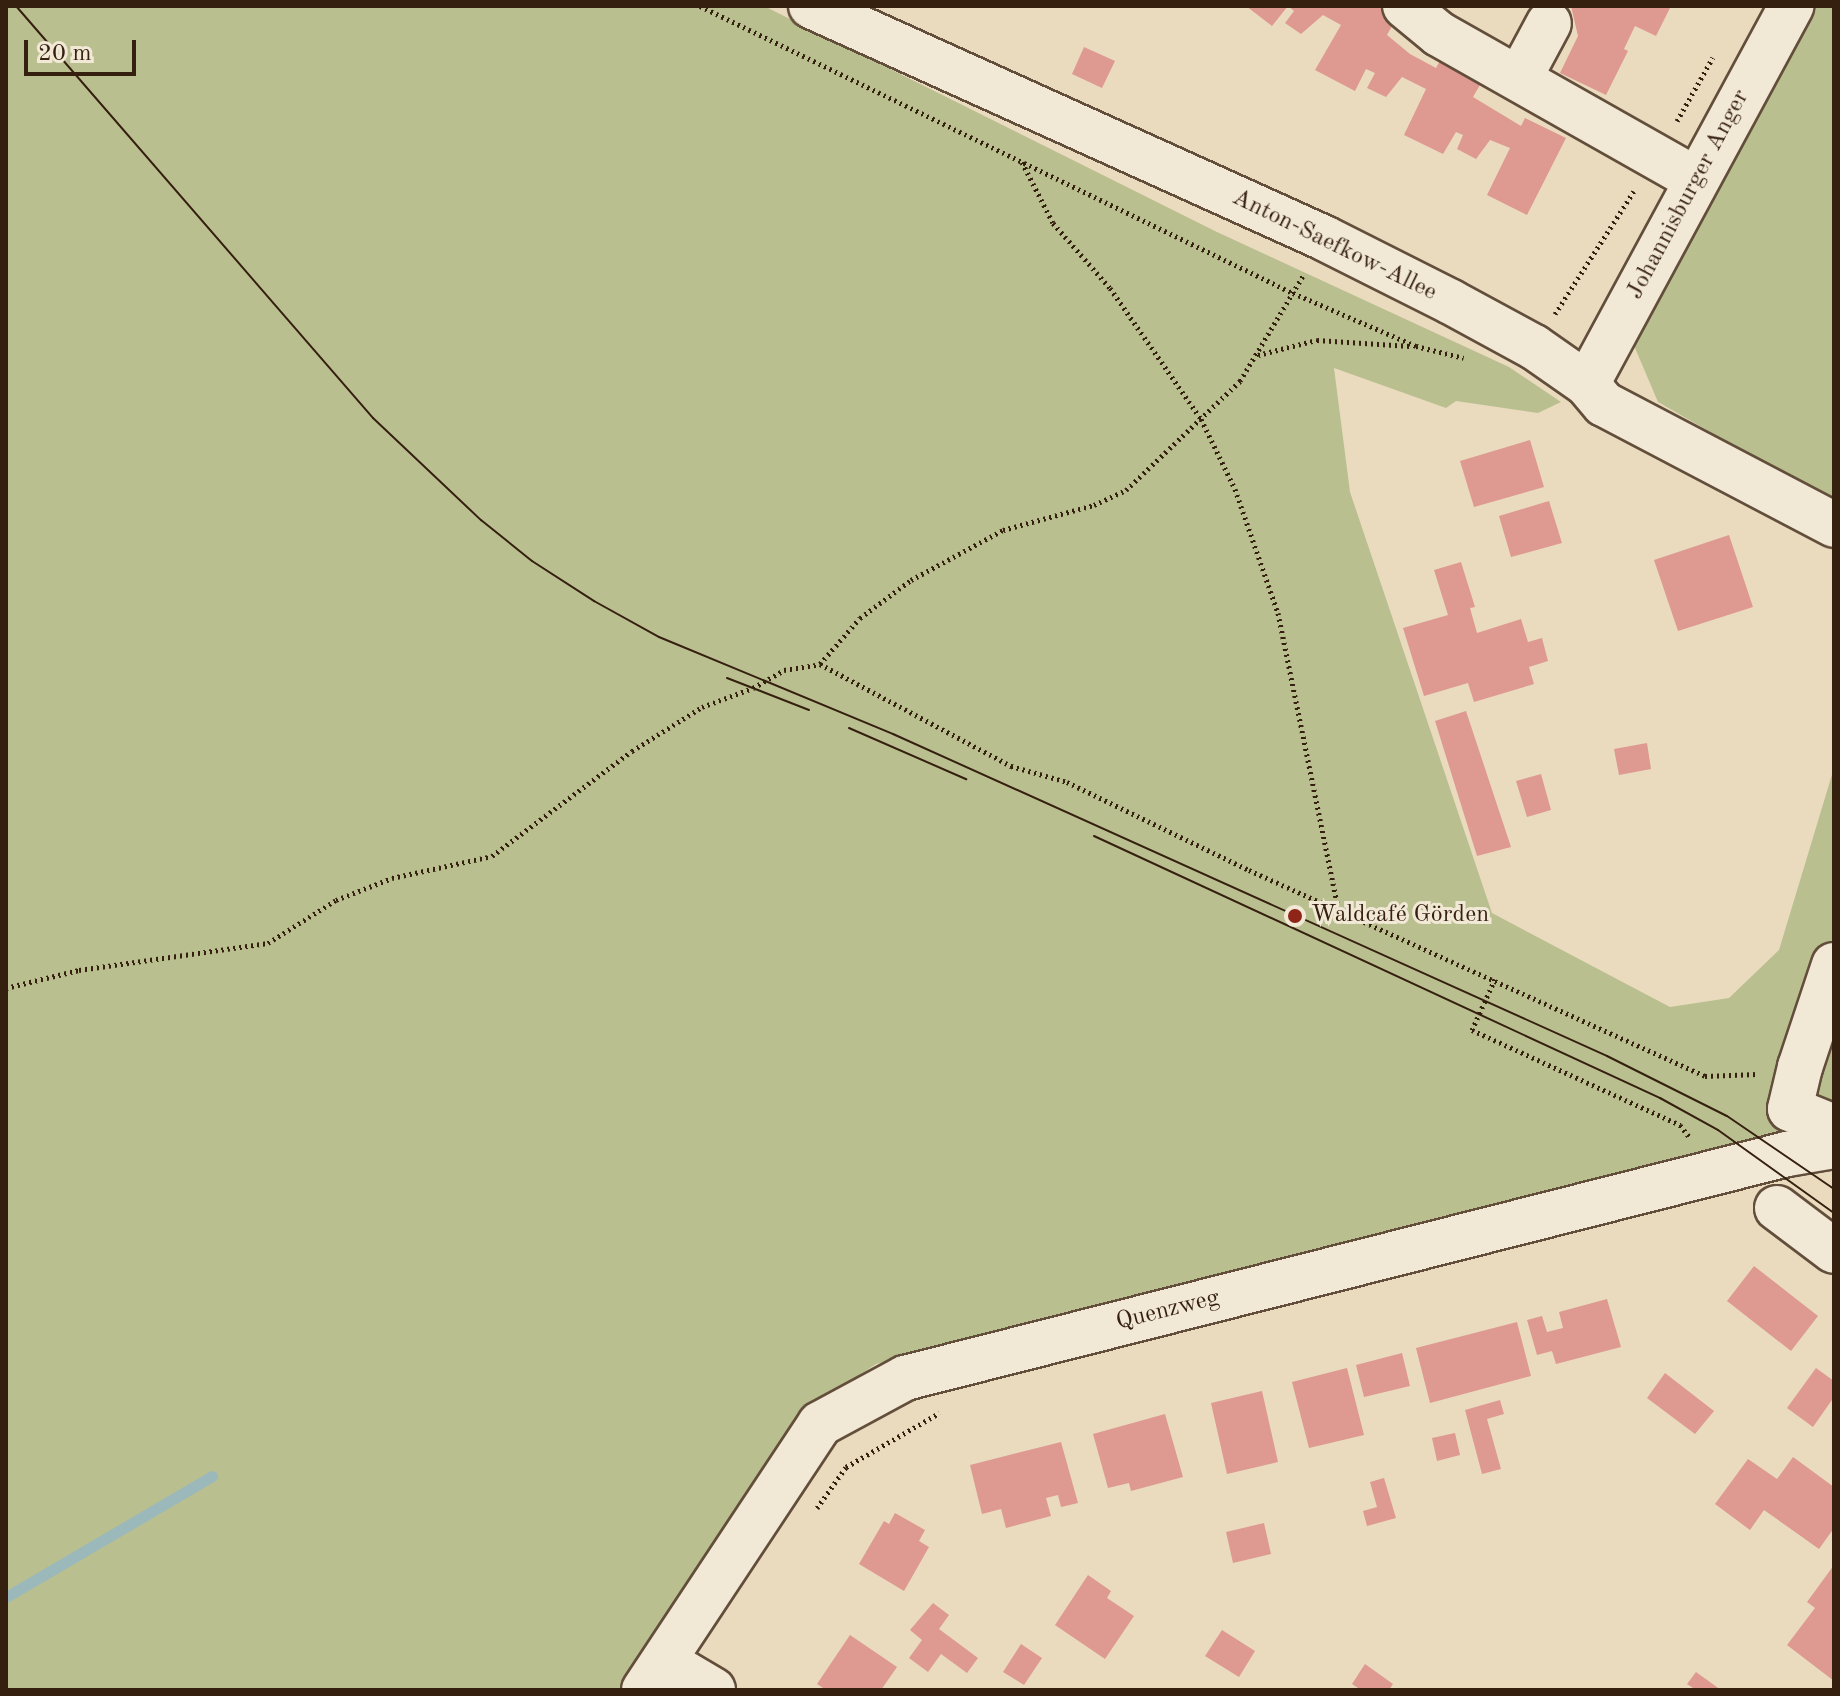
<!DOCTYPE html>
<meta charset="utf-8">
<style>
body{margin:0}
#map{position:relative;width:1840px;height:1696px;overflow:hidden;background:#eadbbf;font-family:"Old Standard TT",serif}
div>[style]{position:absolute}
.green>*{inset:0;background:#babf90}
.stream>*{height:11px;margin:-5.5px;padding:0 5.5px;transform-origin:5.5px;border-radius:5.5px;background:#9bb9ba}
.building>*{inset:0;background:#de9990}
.path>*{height:5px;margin-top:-2.5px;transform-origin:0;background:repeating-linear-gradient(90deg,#351f0f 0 2px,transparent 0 6px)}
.roads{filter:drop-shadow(2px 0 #624e3b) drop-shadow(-2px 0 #624e3b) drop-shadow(0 2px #624e3b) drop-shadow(0 -2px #624e3b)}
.minor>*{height:44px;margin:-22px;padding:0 22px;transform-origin:22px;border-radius:22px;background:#f1e8d5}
.tram>*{height:2px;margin:-1px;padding:0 1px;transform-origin:1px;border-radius:1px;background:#351f0f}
.dots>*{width:22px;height:22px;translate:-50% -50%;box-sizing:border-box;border:4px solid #f1e8d5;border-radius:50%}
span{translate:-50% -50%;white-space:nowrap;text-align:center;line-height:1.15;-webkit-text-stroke:6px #f1e8d5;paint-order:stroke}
.street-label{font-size:24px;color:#351f0f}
.poi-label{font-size:24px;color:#351f0f}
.left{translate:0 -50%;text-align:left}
.frame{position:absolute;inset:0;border:8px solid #351f0f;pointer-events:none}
.scale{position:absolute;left:24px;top:40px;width:112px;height:36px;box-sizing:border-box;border:4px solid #351f0f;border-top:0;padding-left:10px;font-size:24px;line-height:28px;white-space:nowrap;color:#351f0f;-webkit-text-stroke:6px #f1e8d5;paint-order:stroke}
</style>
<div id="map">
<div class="green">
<i style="clip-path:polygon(6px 6px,764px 6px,1217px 232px,1509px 367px,1561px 402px,1538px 413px,1456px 401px,1446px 408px,1334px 368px,1350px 492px,1492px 913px,1670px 1007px,1729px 998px,1779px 950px,1834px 768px,1834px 1116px,1725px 1152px,876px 1364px,808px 1409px,626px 1690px,6px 1690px)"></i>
<i style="clip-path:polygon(1817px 6px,1834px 6px,1834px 497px,1780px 472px,1658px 402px,1632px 341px)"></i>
</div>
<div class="stream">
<i style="left:6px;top:1597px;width:239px;rotate:-30.4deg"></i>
</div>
<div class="building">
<i style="clip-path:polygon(1246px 6px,1377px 6px,1397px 17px,1387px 35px,1410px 54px,1436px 68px,1442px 57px,1484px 78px,1473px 97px,1521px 126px,1525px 118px,1566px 138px,1527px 215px,1487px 195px,1510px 148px,1490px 140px,1476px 159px,1457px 149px,1463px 135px,1456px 132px,1443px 154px,1404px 135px,1426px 89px,1402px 77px,1386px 97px,1367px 88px,1375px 73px,1366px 69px,1355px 91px,1315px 70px,1341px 25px,1323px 15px,1301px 34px,1285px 23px,1294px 11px,1288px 6px,1272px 26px)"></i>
<i style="clip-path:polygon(1571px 6px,1671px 6px,1656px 36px,1635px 26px,1624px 49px,1628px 51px,1606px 95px,1560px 73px,1578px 36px)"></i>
<i style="clip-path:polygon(1084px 47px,1115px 61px,1102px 88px,1072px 74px)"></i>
<i style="clip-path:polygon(1530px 440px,1544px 487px,1474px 507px,1460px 461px)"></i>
<i style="clip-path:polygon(1549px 501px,1562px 543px,1511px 557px,1499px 516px)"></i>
<i style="clip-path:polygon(1729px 535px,1753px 607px,1678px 631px,1654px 560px)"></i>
<i style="clip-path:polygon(1461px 562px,1475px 607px,1470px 608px,1477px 633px,1521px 619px,1528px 642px,1542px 638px,1548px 661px,1529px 667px,1534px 684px,1474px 702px,1468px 683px,1424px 696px,1403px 628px,1448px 615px,1434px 570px)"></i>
<i style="clip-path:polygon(1466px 711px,1511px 847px,1477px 856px,1435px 721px)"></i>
<i style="clip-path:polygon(1647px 743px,1651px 769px,1619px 775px,1614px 749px)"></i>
<i style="clip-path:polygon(1541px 774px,1551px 810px,1527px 817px,1516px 781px)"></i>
<i style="clip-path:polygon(1754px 1266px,1818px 1316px,1791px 1351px,1727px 1301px)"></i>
<i style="clip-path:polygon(1607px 1299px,1621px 1347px,1556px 1364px,1552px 1351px,1537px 1355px,1527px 1320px,1542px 1316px,1547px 1332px,1563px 1328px,1559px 1312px)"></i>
<i style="clip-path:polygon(1517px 1322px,1531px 1376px,1430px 1403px,1416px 1348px)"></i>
<i style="clip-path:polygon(1402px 1353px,1410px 1386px,1364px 1397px,1356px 1365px)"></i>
<i style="clip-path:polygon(1347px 1368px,1364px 1435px,1309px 1448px,1292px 1382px)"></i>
<i style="clip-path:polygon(1816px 1368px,1834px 1381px,1834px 1397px,1813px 1427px,1787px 1408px)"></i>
<i style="clip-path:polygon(1665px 1373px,1714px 1411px,1695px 1434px,1647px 1398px)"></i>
<i style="clip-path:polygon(1262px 1391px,1278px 1462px,1227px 1474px,1211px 1403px)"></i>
<i style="clip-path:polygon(1500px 1400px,1504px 1414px,1487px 1419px,1501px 1469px,1482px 1474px,1465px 1410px)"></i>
<i style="clip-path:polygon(1165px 1414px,1183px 1477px,1131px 1491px,1129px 1483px,1108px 1488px,1093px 1434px)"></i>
<i style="clip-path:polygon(1455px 1433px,1460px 1455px,1437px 1461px,1432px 1438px)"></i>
<i style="clip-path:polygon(1061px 1442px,1078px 1503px,1061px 1507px,1058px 1495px,1046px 1498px,1051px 1516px,1006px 1528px,1001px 1509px,982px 1514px,970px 1465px)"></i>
<i style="clip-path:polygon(1793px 1457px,1834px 1487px,1834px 1528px,1819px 1549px,1764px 1510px,1750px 1530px,1715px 1504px,1748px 1459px,1777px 1479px)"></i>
<i style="clip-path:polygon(1384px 1478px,1396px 1518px,1367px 1526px,1363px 1511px,1377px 1507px,1370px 1482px)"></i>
<i style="clip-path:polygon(895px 1513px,925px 1530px,919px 1541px,929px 1547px,904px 1591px,859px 1564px,884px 1521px,889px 1524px)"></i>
<i style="clip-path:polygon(1264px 1523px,1271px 1554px,1233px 1563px,1226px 1532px)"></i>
<i style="clip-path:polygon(1834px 1565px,1834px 1681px,1787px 1645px,1815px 1608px,1807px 1602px)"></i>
<i style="clip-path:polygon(1088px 1575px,1111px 1591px,1107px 1598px,1134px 1616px,1105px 1659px,1055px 1625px)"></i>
<i style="clip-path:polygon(933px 1603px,949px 1615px,939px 1629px,978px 1658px,967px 1673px,941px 1654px,928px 1672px,909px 1658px,922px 1640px,910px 1630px)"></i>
<i style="clip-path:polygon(1222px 1630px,1255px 1651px,1239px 1677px,1205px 1656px)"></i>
<i style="clip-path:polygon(850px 1635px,897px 1667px,881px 1690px,826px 1690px,817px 1684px)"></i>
<i style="clip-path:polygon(1021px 1644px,1042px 1658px,1024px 1685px,1003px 1672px)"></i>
<i style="clip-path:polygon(1365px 1664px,1393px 1684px,1389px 1690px,1361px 1690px,1352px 1684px)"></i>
<i style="clip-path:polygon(1696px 1672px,1721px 1690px,1696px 1690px,1687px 1684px)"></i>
</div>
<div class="path">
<i style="left:700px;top:6px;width:659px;rotate:25.83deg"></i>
<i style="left:1293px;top:293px;width:134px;rotate:23.3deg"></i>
<i style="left:1416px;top:346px;width:49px;rotate:14deg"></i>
<i style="left:1677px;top:121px;width:73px;rotate:-60.6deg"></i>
<i style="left:1022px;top:162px;width:68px;rotate:63.1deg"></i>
<i style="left:1053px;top:223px;width:86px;rotate:48.8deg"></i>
<i style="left:1110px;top:288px;width:160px;rotate:55.2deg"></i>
<i style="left:1201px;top:419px;width:78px;rotate:64.1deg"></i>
<i style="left:1235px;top:489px;width:131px;rotate:70.9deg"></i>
<i style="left:1278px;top:613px;width:302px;rotate:78.5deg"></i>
<i style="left:1555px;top:314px;width:146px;rotate:-57.3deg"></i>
<i style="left:1258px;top:355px;width:61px;rotate:-14.3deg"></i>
<i style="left:1317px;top:340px;width:93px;rotate:3.7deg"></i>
<i style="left:820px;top:664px;width:61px;rotate:-49deg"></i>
<i style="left:860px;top:618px;width:64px;rotate:-36.7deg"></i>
<i style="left:911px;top:580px;width:105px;rotate:-28.5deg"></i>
<i style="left:1003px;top:530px;width:94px;rotate:-15.4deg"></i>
<i style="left:1094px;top:505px;width:35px;rotate:-25deg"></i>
<i style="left:1126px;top:490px;width:158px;rotate:-43.7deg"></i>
<i style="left:1240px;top:381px;width:125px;rotate:-59.1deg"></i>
<i style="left:1495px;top:979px;width:56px;rotate:114.3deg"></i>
<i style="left:1472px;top:1030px;width:229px;rotate:24.5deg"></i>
<i style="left:1680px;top:1125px;width:16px;rotate:52deg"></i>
<i style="left:6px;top:988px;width:75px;rotate:-13.9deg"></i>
<i style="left:79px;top:970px;width:191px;rotate:-8.1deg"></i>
<i style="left:268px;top:943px;width:80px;rotate:-32.3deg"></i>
<i style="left:336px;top:900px;width:60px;rotate:-21.4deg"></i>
<i style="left:392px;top:878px;width:102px;rotate:-12.4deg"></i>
<i style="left:492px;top:856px;width:175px;rotate:-36.9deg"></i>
<i style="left:632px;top:751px;width:83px;rotate:-32.2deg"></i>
<i style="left:702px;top:707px;width:54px;rotate:-20.4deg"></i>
<i style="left:753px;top:688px;width:36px;rotate:-30deg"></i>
<i style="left:784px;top:670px;width:36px;rotate:-9deg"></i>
<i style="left:820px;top:664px;width:217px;rotate:28.1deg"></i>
<i style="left:1011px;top:766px;width:58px;rotate:15.9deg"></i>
<i style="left:1067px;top:782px;width:202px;rotate:25.8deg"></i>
<i style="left:1249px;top:870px;width:500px;rotate:24.31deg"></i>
<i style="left:1705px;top:1076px;width:52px;rotate:-2.2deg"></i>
<i style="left:817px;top:1508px;width:50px;rotate:-54.7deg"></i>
<i style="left:846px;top:1467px;width:108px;rotate:-30.1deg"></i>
</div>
<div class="roads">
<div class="minor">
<i style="left:811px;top:6px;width:563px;rotate:24.33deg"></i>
<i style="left:1324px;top:238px;width:142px;rotate:26.7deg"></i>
<i style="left:1451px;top:302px;width:94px;rotate:28.5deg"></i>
<i style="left:1534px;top:347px;width:65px;rotate:34.9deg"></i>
<i style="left:1587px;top:384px;width:26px;rotate:50deg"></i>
<i style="left:1604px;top:404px;width:260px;rotate:27.7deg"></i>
<i style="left:1405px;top:6px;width:44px;rotate:39.5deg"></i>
<i style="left:1439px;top:34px;width:296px;rotate:29.5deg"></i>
<i style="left:1520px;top:77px;width:61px;rotate:-61.8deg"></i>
<i style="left:1587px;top:384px;width:430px;rotate:-61.6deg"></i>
<i style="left:1834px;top:965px;width:108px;rotate:108.4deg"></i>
<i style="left:1800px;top:1067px;width:43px;rotate:103.4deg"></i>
<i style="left:1790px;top:1109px;width:48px;rotate:22.2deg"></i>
<i style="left:1777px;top:1208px;width:71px;rotate:37deg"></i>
<i style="left:664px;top:1661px;width:57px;rotate:30.6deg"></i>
<i style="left:644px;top:1690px;width:319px;rotate:-56.5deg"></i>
<i style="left:820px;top:1424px;width:97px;rotate:-28.4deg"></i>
<i style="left:905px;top:1378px;width:910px;rotate:-14.25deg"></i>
<i style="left:1787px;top:1154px;width:48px;rotate:-9.7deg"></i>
</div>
</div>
<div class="tram">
<i style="left:16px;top:6px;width:545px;rotate:49.09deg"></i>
<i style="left:373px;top:418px;width:149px;rotate:43.4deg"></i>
<i style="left:481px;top:520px;width:65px;rotate:38.8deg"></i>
<i style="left:532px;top:561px;width:74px;rotate:32.8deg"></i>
<i style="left:594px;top:601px;width:74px;rotate:29deg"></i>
<i style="left:659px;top:637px;width:253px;rotate:22.5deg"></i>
<i style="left:893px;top:734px;width:783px;rotate:24.27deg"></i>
<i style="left:1607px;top:1056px;width:134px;rotate:26.6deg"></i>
<i style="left:1727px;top:1116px;width:130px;rotate:34.3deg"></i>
<i style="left:727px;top:678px;width:88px;rotate:21.3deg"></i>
<i style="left:849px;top:728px;width:128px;rotate:23.6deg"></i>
<i style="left:1094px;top:836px;width:624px;rotate:24.84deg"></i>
<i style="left:1660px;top:1098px;width:66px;rotate:28.9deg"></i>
<i style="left:1718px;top:1130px;width:143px;rotate:35.6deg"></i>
</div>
<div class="dots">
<i style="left:1295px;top:916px;background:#8f2418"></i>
</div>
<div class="street-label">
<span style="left:1689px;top:195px;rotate:-62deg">Johannisburger Anger</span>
<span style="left:1334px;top:246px;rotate:26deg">Anton-Saefkow-Allee</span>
<span style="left:1168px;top:1311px;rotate:-14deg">Quenzweg</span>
</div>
<div class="poi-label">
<span class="left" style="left:1311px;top:916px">Waldcafé Görden</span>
</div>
<div class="frame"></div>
<div class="scale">20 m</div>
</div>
